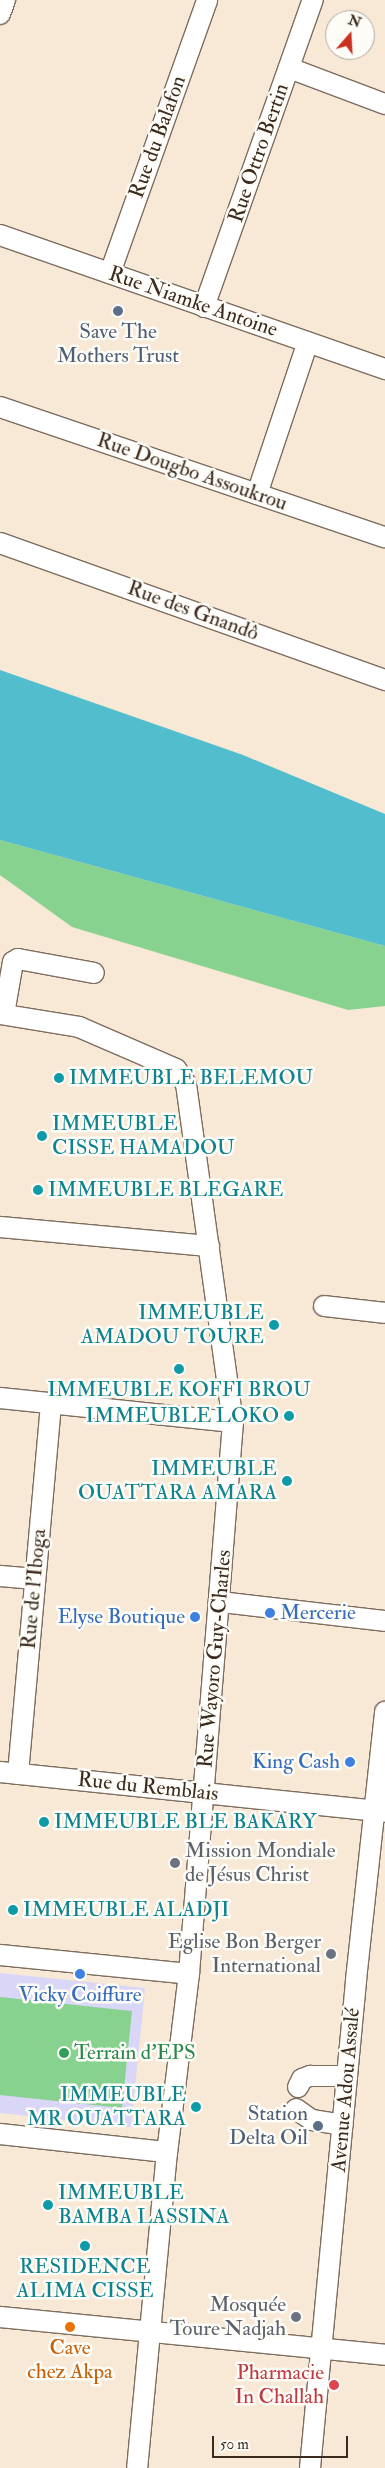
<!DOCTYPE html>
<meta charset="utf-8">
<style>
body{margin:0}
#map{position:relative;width:385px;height:2468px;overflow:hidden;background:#f7e9d6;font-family:"IM FELL Double Pica",serif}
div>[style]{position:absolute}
.built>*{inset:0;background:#dad6f7}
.green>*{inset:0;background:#87d28f}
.water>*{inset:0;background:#52bdcd}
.roads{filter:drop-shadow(1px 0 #7d6d5e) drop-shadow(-1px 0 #7d6d5e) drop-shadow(0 1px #7d6d5e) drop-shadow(0 -1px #7d6d5e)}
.minor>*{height:20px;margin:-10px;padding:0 10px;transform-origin:10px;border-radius:10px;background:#fff}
.dots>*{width:14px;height:14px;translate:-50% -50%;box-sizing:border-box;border:2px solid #fdfcf7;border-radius:50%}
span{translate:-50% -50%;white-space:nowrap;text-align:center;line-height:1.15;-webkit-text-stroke:5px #fdfcf7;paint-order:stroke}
.street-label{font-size:21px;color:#3b2a1e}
.service-label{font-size:21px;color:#4e5e75}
.right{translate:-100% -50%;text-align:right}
.culture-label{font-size:21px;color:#0d838f}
.left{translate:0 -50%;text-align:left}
.shop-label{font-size:21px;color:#366cbe}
.worship-label{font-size:21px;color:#5b616d}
.leisure-label{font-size:21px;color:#27864d}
.food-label{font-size:21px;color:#c56008}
.health-label{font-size:21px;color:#be3a42}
.north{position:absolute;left:325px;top:10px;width:50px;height:50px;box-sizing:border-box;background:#fdfcf7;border:1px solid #afa8a0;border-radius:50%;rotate:19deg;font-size:14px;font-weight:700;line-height:20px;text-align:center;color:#3b2a1e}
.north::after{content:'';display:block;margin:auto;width:18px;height:22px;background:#c8321e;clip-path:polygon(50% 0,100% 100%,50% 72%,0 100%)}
.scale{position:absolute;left:212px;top:2436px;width:136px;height:22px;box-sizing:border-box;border:2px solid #3b2a1e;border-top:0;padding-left:6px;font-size:15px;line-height:18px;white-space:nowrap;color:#3b2a1e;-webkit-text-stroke:4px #fdfcf7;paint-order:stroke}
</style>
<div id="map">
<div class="built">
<i style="clip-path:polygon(0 1973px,145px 1988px,131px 2127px,0 2113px)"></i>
</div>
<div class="green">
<i style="clip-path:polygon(0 840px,385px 946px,385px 1006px,348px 1010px,72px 927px,0 875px)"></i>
<i style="clip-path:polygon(0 1997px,132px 2011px,122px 2108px,0 2095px)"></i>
</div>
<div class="water">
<i style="clip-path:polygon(0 670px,243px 755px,385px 814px,385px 946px,0 840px)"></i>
</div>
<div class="roads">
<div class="minor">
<i style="left:0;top:14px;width:15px;rotate:-70deg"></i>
<i style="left:289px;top:68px;width:103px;rotate:20.6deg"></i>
<i style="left:0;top:235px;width:408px;rotate:19.2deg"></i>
<i style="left:110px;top:273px;width:290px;rotate:-70.4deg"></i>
<i style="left:204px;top:307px;width:326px;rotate:-70.5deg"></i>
<i style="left:0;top:407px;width:406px;rotate:18.7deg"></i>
<i style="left:257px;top:494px;width:160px;rotate:-71.5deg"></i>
<i style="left:0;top:543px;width:409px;rotate:19.6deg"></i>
<i style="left:0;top:1014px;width:80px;rotate:9.3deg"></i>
<i style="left:79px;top:1027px;width:106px;rotate:23.4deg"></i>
<i style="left:176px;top:1069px;width:18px;rotate:56deg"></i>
<i style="left:186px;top:1084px;width:341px;rotate:82.1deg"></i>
<i style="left:233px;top:1422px;width:554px;rotate:94.56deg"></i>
<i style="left:189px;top:1974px;width:179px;rotate:97deg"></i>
<i style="left:167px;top:2152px;width:317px;rotate:95.4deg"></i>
<i style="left:4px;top:1014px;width:53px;rotate:-80.2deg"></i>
<i style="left:13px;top:962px;width:6px;rotate:-31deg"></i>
<i style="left:18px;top:959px;width:77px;rotate:10.4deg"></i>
<i style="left:0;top:1227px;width:210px;rotate:5.2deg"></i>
<i style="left:324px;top:1306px;width:61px;rotate:6.5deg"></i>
<i style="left:0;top:1398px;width:234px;rotate:5.9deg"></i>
<i style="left:0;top:1576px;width:34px;rotate:5deg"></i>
<i style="left:221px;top:1602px;width:165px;rotate:6.6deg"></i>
<i style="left:0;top:1772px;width:387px;rotate:5.9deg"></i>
<i style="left:18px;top:1774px;width:372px;rotate:-84.9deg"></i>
<i style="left:0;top:1955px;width:190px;rotate:5.7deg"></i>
<i style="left:298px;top:2087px;width:9px;rotate:-63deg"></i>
<i style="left:302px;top:2079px;width:9px;rotate:-21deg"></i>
<i style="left:310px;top:2076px;width:37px"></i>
<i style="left:296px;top:2109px;width:19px;rotate:35deg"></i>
<i style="left:312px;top:2120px;width:31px;rotate:9deg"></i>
<i style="left:0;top:2134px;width:168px;rotate:6.2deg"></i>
<i style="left:0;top:2317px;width:387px;rotate:5.6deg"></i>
<i style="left:310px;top:2468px;width:490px;rotate:-84.6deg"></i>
<i style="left:356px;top:1980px;width:270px;rotate:-83.8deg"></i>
</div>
</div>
<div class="dots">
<i style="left:118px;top:311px;background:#5c6f8a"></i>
<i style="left:59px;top:1078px;background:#0f9aa8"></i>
<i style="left:42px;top:1136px;background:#0f9aa8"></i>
<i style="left:38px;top:1190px;background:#0f9aa8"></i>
<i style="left:274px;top:1325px;background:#0f9aa8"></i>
<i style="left:179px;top:1369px;background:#0f9aa8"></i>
<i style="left:289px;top:1416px;background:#0f9aa8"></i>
<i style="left:287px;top:1481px;background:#0f9aa8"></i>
<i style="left:270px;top:1613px;background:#3f7fe0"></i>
<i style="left:195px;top:1617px;background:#3f7fe0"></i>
<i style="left:350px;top:1762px;background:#3f7fe0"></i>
<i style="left:44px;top:1822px;background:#0f9aa8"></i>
<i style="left:175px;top:1863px;background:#6b7280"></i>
<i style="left:13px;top:1910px;background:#0f9aa8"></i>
<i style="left:331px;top:1954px;background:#6b7280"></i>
<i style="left:80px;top:1974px;background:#3f7fe0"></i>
<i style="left:64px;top:2053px;background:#2e9e5b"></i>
<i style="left:196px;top:2107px;background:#0f9aa8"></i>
<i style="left:318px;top:2126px;background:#5c6f8a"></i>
<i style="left:48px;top:2205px;background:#0f9aa8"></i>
<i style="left:85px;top:2246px;background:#0f9aa8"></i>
<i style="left:296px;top:2317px;background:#6b7280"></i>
<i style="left:70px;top:2327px;background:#e8710a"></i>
<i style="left:334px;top:2385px;background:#e0444e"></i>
</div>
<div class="street-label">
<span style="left:158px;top:137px;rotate:-70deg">Rue du Balafon</span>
<span style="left:259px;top:153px;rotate:-71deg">Rue Ottro Bertin</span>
<span style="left:193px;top:302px;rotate:19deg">Rue Niamke Antoine</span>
<span style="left:192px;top:472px;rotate:19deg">Rue Dougbo Assoukrou</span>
<span style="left:193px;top:611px;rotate:20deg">Rue des Gnandô</span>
<span style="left:34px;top:1589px;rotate:-85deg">Rue de l'Iboga</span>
<span style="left:215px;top:1659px;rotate:-85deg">Rue Wayoro Guy-Charles</span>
<span style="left:148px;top:1787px;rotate:6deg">Rue du Remblais</span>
<span style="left:346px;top:2090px;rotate:-85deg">Avenue Adou Assalé</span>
</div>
<div class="service-label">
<span style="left:118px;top:344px">Save The<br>Mothers Trust</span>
<span class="right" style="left:308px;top:2126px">Station<br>Delta Oil</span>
</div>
<div class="culture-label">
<span class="left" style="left:69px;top:1078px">IMMEUBLE BELEMOU</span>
<span class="left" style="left:52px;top:1136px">IMMEUBLE<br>CISSE HAMADOU</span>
<span class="left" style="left:48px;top:1190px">IMMEUBLE BLEGARE</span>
<span class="right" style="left:264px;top:1325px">IMMEUBLE<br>AMADOU TOURE</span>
<span style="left:179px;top:1390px">IMMEUBLE KOFFI BROU</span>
<span class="right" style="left:279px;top:1416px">IMMEUBLE LOKO</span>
<span class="right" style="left:277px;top:1481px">IMMEUBLE<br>OUATTARA AMARA</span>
<span class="left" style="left:54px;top:1822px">IMMEUBLE BLE BAKARY</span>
<span class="left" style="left:23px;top:1910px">IMMEUBLE ALADJI</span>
<span class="right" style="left:186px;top:2107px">IMMEUBLE<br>MR OUATTARA</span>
<span class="left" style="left:58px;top:2205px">IMMEUBLE<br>BAMBA LASSINA</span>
<span style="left:85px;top:2279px">RESIDENCE<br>ALIMA CISSE</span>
</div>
<div class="shop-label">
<span class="left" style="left:280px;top:1613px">Mercerie</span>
<span class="right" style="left:185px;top:1617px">Elyse Boutique</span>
<span class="right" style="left:340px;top:1762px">King Cash</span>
<span style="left:80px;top:1995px">Vicky Coiffure</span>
</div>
<div class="worship-label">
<span class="left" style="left:185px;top:1863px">Mission Mondiale<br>de Jésus Christ</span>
<span class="right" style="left:321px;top:1954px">Eglise Bon Berger<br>International</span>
<span class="right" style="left:286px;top:2317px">Mosquée<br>Toure Nadjah</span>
</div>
<div class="leisure-label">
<span class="left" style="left:74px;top:2053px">Terrain d'EPS</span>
</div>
<div class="food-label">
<span style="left:70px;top:2360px">Cave<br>chez Akpa</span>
</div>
<div class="health-label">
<span class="right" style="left:324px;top:2385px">Pharmacie<br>In Challah</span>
</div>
<div class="north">N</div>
<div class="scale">50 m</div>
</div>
